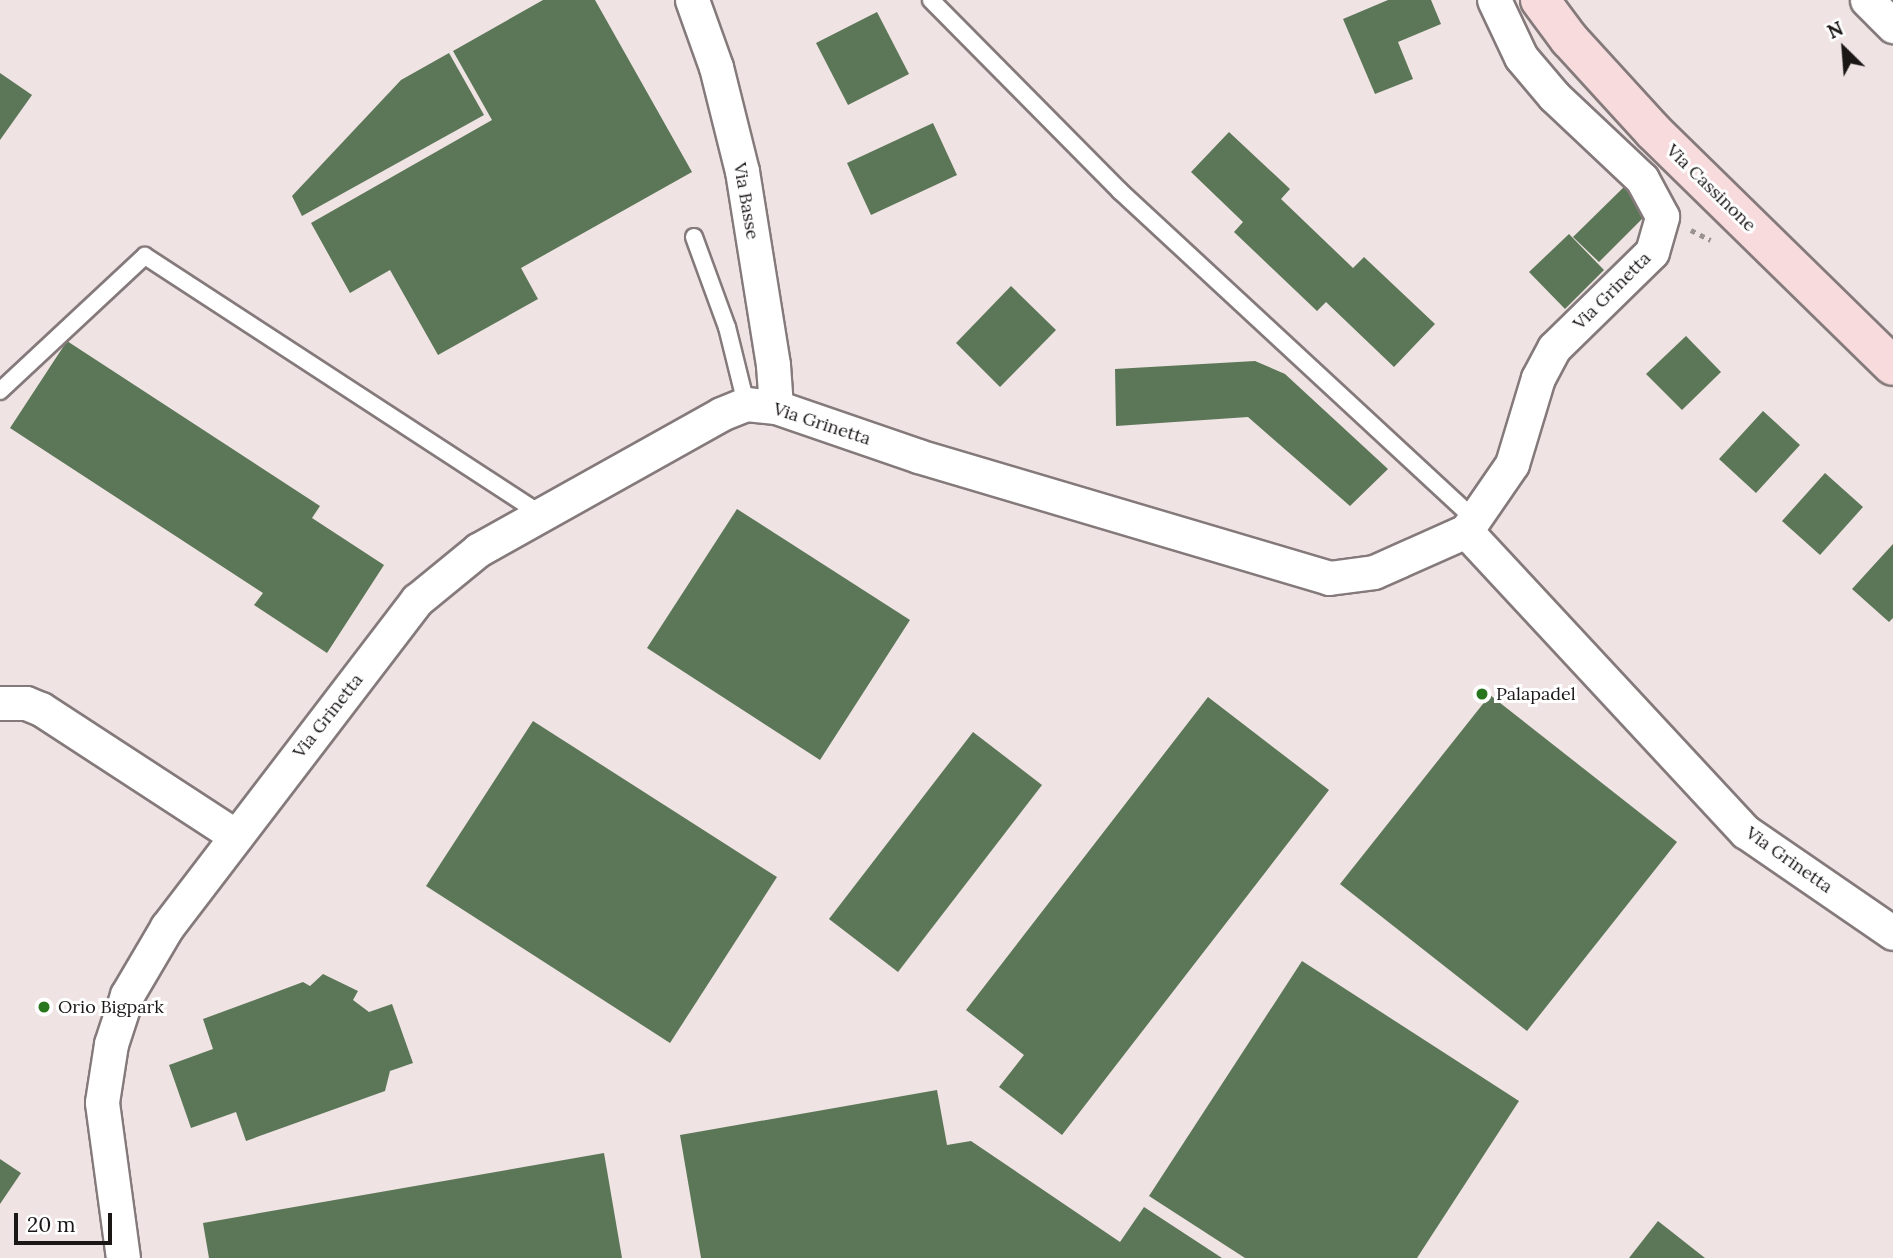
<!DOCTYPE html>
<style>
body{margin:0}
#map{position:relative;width:1893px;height:1258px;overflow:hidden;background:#efe3e3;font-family:Lora,serif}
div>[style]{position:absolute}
.building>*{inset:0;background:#5c7758}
.path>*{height:4.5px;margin-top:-2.25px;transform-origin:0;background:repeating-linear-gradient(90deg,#9b9292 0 5px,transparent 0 10px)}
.roads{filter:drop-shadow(2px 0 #857a7b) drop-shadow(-2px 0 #857a7b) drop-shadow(0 2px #857a7b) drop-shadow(0 -2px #857a7b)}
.lane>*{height:16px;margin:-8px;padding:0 8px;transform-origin:8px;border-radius:8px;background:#fff}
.street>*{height:33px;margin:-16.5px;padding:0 16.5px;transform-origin:16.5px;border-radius:16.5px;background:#fff}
.secondary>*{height:38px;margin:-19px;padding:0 19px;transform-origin:19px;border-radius:19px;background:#f7dbdd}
.dots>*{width:19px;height:19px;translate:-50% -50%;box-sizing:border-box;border:4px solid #fff;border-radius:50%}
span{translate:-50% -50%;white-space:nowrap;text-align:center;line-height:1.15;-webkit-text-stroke:6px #fff;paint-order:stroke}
.street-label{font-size:18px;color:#1b1717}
.poi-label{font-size:18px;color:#1b1717}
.left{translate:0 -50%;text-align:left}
.north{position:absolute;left:1809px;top:14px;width:70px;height:70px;-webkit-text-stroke:5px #fff;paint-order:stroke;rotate:335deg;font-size:19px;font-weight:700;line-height:28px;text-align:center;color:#1b1717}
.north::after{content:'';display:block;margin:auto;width:24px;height:32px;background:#1b1717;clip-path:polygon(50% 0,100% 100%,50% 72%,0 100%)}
.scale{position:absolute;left:14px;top:1213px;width:98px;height:32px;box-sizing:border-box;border:4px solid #1b1717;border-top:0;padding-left:9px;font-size:21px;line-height:24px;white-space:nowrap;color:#1b1717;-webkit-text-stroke:5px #fff;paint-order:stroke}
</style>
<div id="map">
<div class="building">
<i style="clip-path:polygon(543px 0,595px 0,692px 172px,521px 268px,538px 299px,438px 355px,390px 270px,350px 293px,311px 223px,492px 120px,453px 51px)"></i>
<i style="clip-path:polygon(1388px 0,1431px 0,1441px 24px,1398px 42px,1413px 79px,1375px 94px,1343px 19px)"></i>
<i style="clip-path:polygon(877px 12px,909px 74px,848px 105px,816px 43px)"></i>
<i style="clip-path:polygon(449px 53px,484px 115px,302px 216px,292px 196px,401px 80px)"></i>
<i style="clip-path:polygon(0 73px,32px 95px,0 140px)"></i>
<i style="clip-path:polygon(933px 123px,957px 175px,871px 215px,847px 163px)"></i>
<i style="clip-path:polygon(1229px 132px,1290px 189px,1281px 199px,1353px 268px,1364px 257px,1435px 324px,1394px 367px,1326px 302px,1317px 311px,1234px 232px,1243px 222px,1191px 172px)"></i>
<i style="clip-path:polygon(1627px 184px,1652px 209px,1599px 262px,1573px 237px)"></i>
<i style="clip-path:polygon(1569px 234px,1604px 270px,1565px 309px,1529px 272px)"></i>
<i style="clip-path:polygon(1011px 286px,1056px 330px,1000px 387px,956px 343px)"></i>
<i style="clip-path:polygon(1686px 336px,1721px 372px,1682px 410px,1646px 374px)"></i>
<i style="clip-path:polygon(67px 341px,320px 506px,312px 518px,384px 565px,327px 653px,254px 605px,263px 593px,10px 428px)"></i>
<i style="clip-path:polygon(1255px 361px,1285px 374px,1388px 469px,1350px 506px,1248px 417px,1116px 426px,1115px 369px)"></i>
<i style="clip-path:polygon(1763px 411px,1800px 445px,1756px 493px,1719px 459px)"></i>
<i style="clip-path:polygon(1825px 473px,1863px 507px,1820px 555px,1782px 521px)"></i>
<i style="clip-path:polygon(737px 509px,910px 620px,820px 760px,647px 648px)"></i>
<i style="clip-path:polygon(1893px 544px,1893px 618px,1889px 622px,1852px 589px)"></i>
<i style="clip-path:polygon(1490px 695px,1677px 842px,1527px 1031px,1340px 884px)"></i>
<i style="clip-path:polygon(1208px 697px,1329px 790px,1062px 1135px,999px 1087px,1024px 1055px,966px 1010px)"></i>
<i style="clip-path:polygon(533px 721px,777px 877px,670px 1043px,426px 886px)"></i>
<i style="clip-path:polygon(973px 732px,1042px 785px,898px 972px,829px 919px)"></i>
<i style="clip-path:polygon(1302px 961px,1519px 1101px,1417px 1258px,1245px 1258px,1149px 1196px)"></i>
<i style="clip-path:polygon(323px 974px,358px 991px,353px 1000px,369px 1012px,392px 1004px,413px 1063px,390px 1071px,385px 1091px,246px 1141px,236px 1112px,191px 1128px,169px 1065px,213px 1049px,203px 1019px,303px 982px,310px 986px)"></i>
<i style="clip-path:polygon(937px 1090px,947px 1145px,971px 1141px,1120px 1242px,1144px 1207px,1222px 1258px,701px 1258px,680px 1135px)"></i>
<i style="clip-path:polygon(604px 1153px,622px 1258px,209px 1258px,203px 1223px)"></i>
<i style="clip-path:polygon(0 1159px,21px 1173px,0 1204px)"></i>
<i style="clip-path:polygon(1658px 1221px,1705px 1258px,1629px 1258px)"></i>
</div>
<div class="path">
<i style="left:1691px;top:230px;width:22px;rotate:27deg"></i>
</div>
<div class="roads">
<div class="lane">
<i style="left:931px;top:0;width:269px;rotate:45.3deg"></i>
<i style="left:1120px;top:191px;width:483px;rotate:42.8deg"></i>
<i style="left:694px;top:237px;width:96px;rotate:69.9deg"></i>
<i style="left:727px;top:327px;width:79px;rotate:76.1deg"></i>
<i style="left:0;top:391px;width:198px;rotate:-43deg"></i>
<i style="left:145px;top:256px;width:474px;rotate:33.1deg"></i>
</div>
<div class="street">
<i style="left:692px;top:0;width:71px;rotate:70.3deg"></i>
<i style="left:716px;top:67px;width:107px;rotate:76deg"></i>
<i style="left:742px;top:171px;width:196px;rotate:80.9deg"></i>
<i style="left:773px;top:365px;width:42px;rotate:85.9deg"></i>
<i style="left:1867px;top:0;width:37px;rotate:45deg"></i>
<i style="left:1466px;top:531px;width:411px;rotate:47.1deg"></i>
<i style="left:1746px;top:832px;width:178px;rotate:34.5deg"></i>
<i style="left:0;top:703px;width:26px"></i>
<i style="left:26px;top:703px;width:16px;rotate:22deg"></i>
<i style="left:41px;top:709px;width:233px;rotate:33.1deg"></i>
<i style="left:123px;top:1258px;width:157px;rotate:-97.7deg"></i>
<i style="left:102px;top:1102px;width:59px;rotate:-81.2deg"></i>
<i style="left:111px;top:1044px;width:52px;rotate:-71.9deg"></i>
<i style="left:127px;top:995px;width:79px;rotate:-59.5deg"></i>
<i style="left:167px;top:927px;width:412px;rotate:-52.6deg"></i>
<i style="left:417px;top:600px;width:79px;rotate:-39.3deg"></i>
<i style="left:478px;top:550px;width:278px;rotate:-29.2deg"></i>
<i style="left:721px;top:414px;width:27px;rotate:-22deg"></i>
<i style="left:746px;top:404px;width:30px;rotate:6deg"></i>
<i style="left:776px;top:407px;width:150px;rotate:19deg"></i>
<i style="left:918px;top:456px;width:429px;rotate:16.5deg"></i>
<i style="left:1329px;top:578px;width:45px;rotate:-7.6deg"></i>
<i style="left:1374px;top:572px;width:101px;rotate:-24deg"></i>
<i style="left:1466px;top:531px;width:81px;rotate:-55.5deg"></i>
<i style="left:1512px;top:464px;width:90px;rotate:-73.2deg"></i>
<i style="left:1538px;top:378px;width:34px;rotate:-62deg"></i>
<i style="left:1554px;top:348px;width:137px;rotate:-44.4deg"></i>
<i style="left:1652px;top:252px;width:37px;rotate:-74deg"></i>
<i style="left:1662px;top:216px;width:42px;rotate:-118.4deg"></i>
<i style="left:1642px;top:179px;width:121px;rotate:-136.7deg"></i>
<i style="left:1554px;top:96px;width:51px;rotate:-130.2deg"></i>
<i style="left:1521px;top:57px;width:63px;rotate:-115.3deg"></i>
</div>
<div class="secondary">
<i style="left:1540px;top:0;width:49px;rotate:53.4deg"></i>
<i style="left:1569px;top:39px;width:126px;rotate:47.6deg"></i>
<i style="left:1654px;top:132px;width:334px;rotate:44.4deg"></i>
</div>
</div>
<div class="dots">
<i style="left:1482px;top:694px;background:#27751d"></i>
<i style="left:44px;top:1007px;background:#27751d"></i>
</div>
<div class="street-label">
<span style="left:1711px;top:188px;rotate:44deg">Via Cassinone</span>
<span style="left:746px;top:201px;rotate:80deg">Via Basse</span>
<span style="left:1612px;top:291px;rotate:-45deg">Via Grinetta</span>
<span style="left:822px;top:424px;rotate:18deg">Via Grinetta</span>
<span style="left:328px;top:716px;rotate:-52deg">Via Grinetta</span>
<span style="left:1789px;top:860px;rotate:35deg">Via Grinetta</span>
</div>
<div class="poi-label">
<span class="left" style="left:1496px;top:694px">Palapadel</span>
<span class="left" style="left:58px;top:1007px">Orio Bigpark</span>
</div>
<div class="north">N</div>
<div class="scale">20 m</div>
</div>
